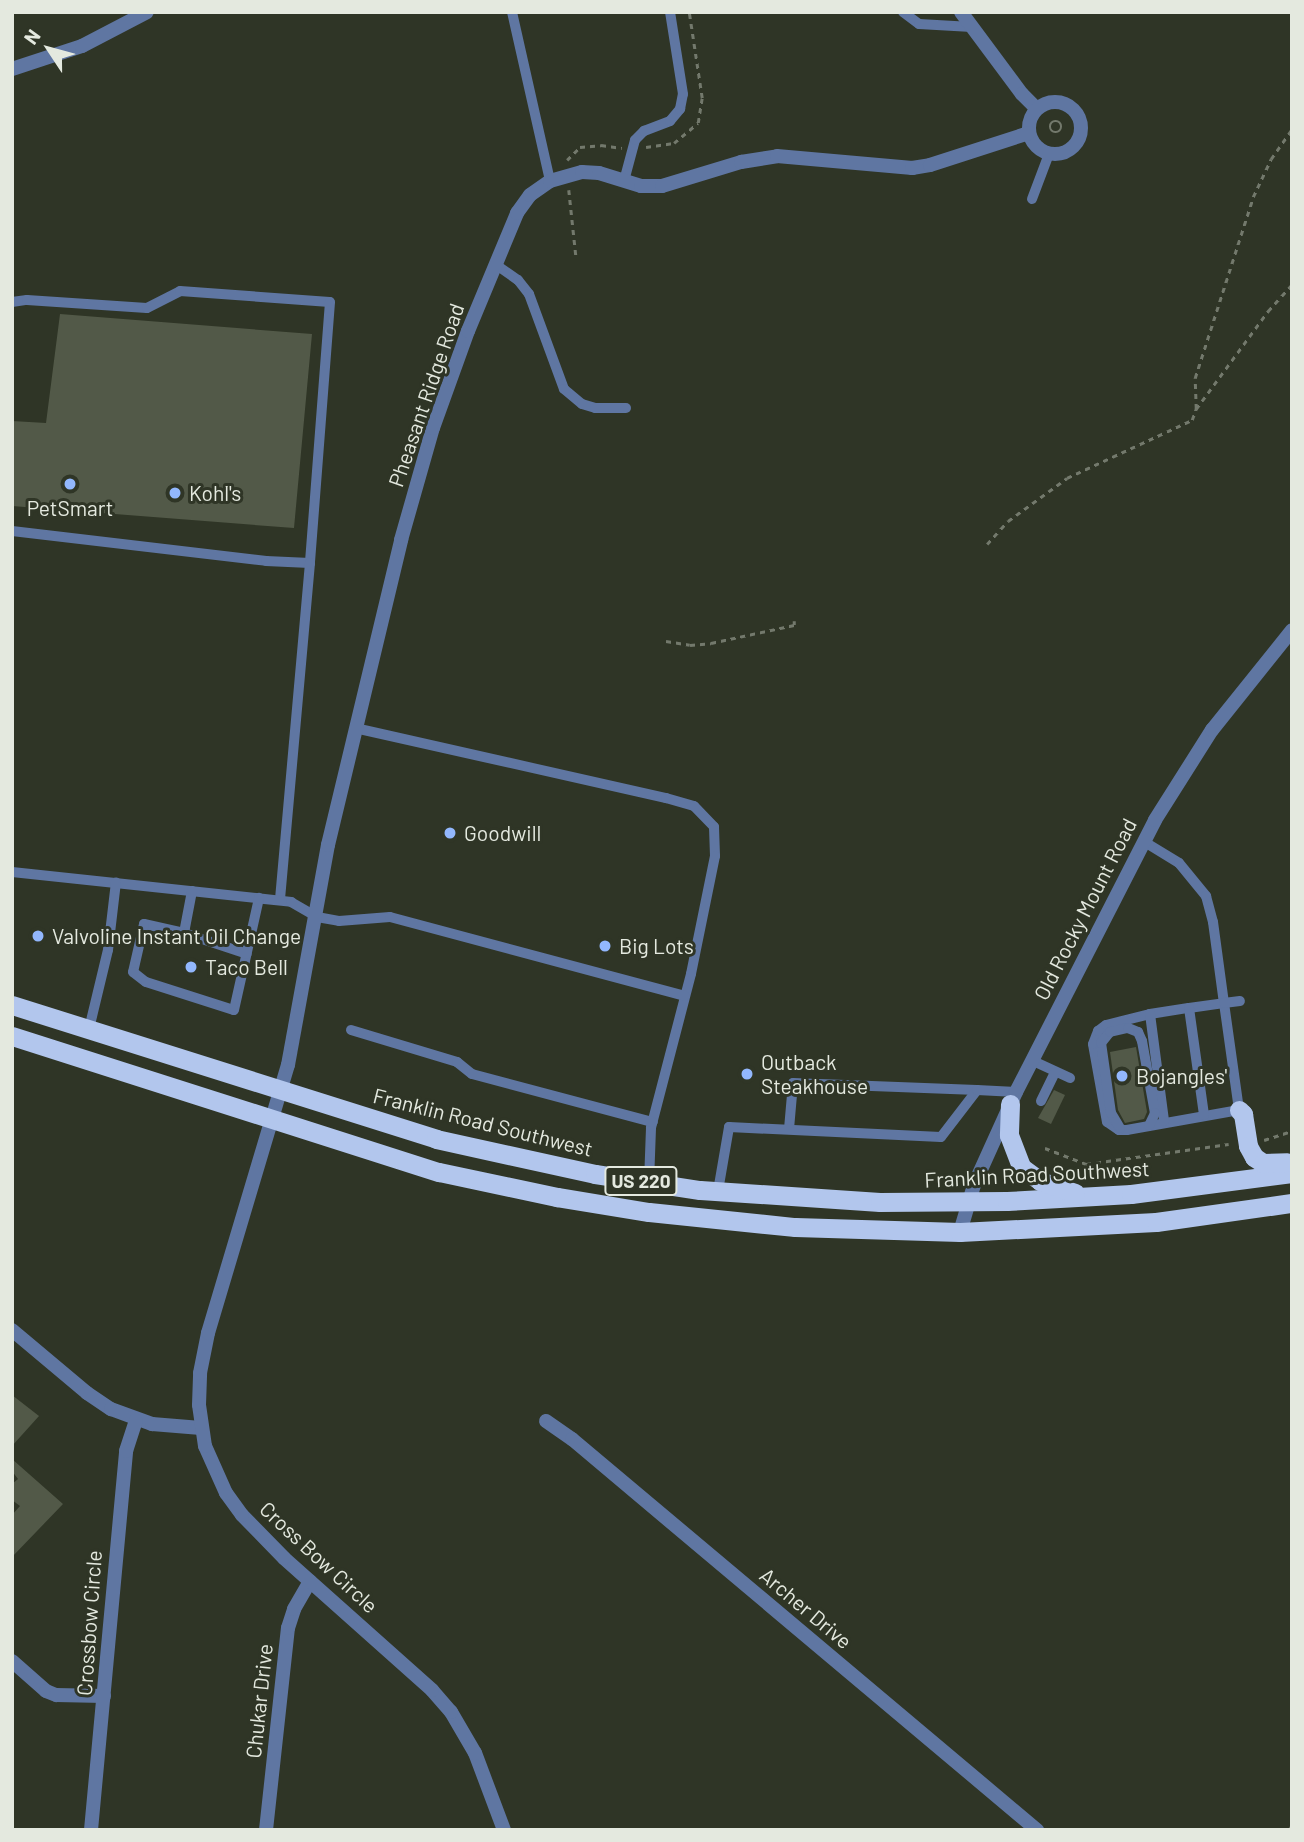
<!DOCTYPE html>
<style>
body{margin:0}
#map{position:relative;width:1304px;height:1842px;overflow:hidden;background:#2f3526;font-family:Barlow,sans-serif}
div>[style]{position:absolute}
.building>*{inset:0;background:#525948}
.path>*{height:2.5px;margin-top:-1.25px;transform-origin:0;background:repeating-linear-gradient(90deg,#73796c 0 5px,transparent 0 10px)}
.path>.ring{margin:-1.25px;padding:0;box-sizing:content-box;background:none;border:2.5px solid #73796c;border-radius:50%}
.service>*{height:10px;margin:-5px;padding:0 5px;transform-origin:5px;border-radius:5px;background:#5f76a2}
.minor>*{height:14px;margin:-7px;padding:0 7px;transform-origin:7px;border-radius:7px;background:#5f76a2}
.minor>.ring{margin:-7px;padding:0;box-sizing:content-box;background:none;border:14px solid #5f76a2;border-radius:50%}
.tertiary>*{height:14px;margin:-7px;padding:0 7px;transform-origin:7px;border-radius:7px;background:#5f76a2}
.trunk>*{height:19px;margin:-9.5px;padding:0 9.5px;transform-origin:9.5px;border-radius:9.5px;background:#b2c6ed}
.dots>*{width:19px;height:19px;translate:-50% -50%;box-sizing:border-box;border:4px solid #2f3526;border-radius:50%}
span{translate:-50% -50%;white-space:nowrap;text-align:center;line-height:1.15;-webkit-text-stroke:6px #2f3526;paint-order:stroke}
.shield-label span{padding:2px 5px;background:#2f3526;border:2px solid;border-radius:5px;-webkit-text-stroke-width:0}
.shield-label{font-size:19px;color:#e4e9df;font-weight:700}
.street-label{font-size:21px;color:#e4e9df}
.poi-label{font-size:21px;color:#e4e9df}
.left{translate:0 -50%;text-align:left}
.frame{position:absolute;inset:0;border:14px solid #e4e9df;pointer-events:none}
.north{position:absolute;left:14px;top:14px;width:70px;height:70px;-webkit-text-stroke:5px #2f3526;paint-order:stroke;rotate:306deg;font-size:19px;font-weight:700;line-height:28px;text-align:center;color:#e4e9df}
.north::after{content:'';display:block;margin:auto;width:24px;height:32px;background:#e4e9df;clip-path:polygon(50% 0,100% 100%,50% 72%,0 100%)}
</style>
<div id="map">
<div class="building">
<i style="clip-path:polygon(60px 314px,312px 334px,294px 528px,12px 506px,12px 421px,46px 423px)"></i>
<i style="clip-path:polygon(1136px 1047px,1147px 1112px,1144px 1119px,1125px 1123px,1118px 1110px,1110px 1052px)"></i>
<i style="clip-path:polygon(1054px 1090px,1065px 1095px,1051px 1124px,1038px 1118px)"></i>
<i style="clip-path:polygon(12px 1395px,39px 1416px,12px 1446px)"></i>
<i style="clip-path:polygon(12px 1459px,63px 1504px,12px 1557px,12px 1515px,20px 1506px,12px 1500px,12px 1484px,18px 1479px,12px 1471px)"></i>
</div>
<div class="path">
<i class="ring" style="left:1050.5px;top:121.5px;width:8.5px;height:8.5px"></i>
<i style="left:646px;top:147px;width:28px;rotate:-8deg"></i>
<i style="left:674px;top:143px;width:31px;rotate:-40deg"></i>
<i style="left:698px;top:123px;width:25px;rotate:-81deg"></i>
<i style="left:702px;top:98px;width:87px;rotate:-98.6deg"></i>
<i style="left:567px;top:160px;width:18px;rotate:-45deg"></i>
<i style="left:580px;top:147px;width:21px;rotate:-5deg"></i>
<i style="left:601px;top:145px;width:21px;rotate:8deg"></i>
<i style="left:569px;top:190px;width:66px;rotate:83.9deg"></i>
<i style="left:1196px;top:409px;width:122px;rotate:-53.7deg"></i>
<i style="left:1268px;top:311px;width:36px;rotate:-48deg"></i>
<i style="left:987px;top:544px;width:31px;rotate:-48deg"></i>
<i style="left:1008px;top:521px;width:73px;rotate:-36.1deg"></i>
<i style="left:1067px;top:478px;width:138px;rotate:-24.9deg"></i>
<i style="left:1192px;top:420px;width:12px;rotate:-70deg"></i>
<i style="left:1196px;top:409px;width:31px;rotate:-92deg"></i>
<i style="left:1195px;top:378px;width:190px;rotate:-72.2deg"></i>
<i style="left:1253px;top:197px;width:42px;rotate:-64.7deg"></i>
<i style="left:1271px;top:159px;width:37px;rotate:-55deg"></i>
<i style="left:666px;top:641px;width:24px;rotate:9deg"></i>
<i style="left:690px;top:645px;width:21px;rotate:-5deg"></i>
<i style="left:711px;top:643px;width:85px;rotate:-12.2deg"></i>
<i style="left:794px;top:625px;width:4px;rotate:-90deg"></i>
<i style="left:1264px;top:1140px;width:29px;rotate:-18deg"></i>
<i style="left:1045px;top:1148px;width:44px;rotate:21.3deg"></i>
<i style="left:1086px;top:1164px;width:144px;rotate:-8deg"></i>
<i style="left:1289px;top:1830px;width:6px;rotate:-59deg"></i>
</div>
<div class="service">
<i style="left:512px;top:12px;width:173px;rotate:77.3deg"></i>
<i style="left:903px;top:12px;width:20px;rotate:37deg"></i>
<i style="left:919px;top:24px;width:53px;rotate:3.2deg"></i>
<i style="left:624px;top:181px;width:42px;rotate:-75deg"></i>
<i style="left:635px;top:140px;width:13px;rotate:-45deg"></i>
<i style="left:644px;top:131px;width:28px;rotate:-21deg"></i>
<i style="left:670px;top:121px;width:16px;rotate:-50deg"></i>
<i style="left:680px;top:109px;width:15px;rotate:-79deg"></i>
<i style="left:683px;top:94px;width:83px;rotate:-99deg"></i>
<i style="left:1032px;top:199px;width:48px;rotate:-69.3deg"></i>
<i style="left:495px;top:264px;width:28px;rotate:35deg"></i>
<i style="left:518px;top:280px;width:18px;rotate:52deg"></i>
<i style="left:529px;top:294px;width:101px;rotate:69.8deg"></i>
<i style="left:564px;top:389px;width:23px;rotate:40deg"></i>
<i style="left:582px;top:404px;width:14px;rotate:17deg"></i>
<i style="left:595px;top:408px;width:31px"></i>
<i style="left:12px;top:302px;width:15px;rotate:-8deg"></i>
<i style="left:27px;top:300px;width:120px;rotate:3.8deg"></i>
<i style="left:147px;top:308px;width:37px;rotate:-27deg"></i>
<i style="left:180px;top:291px;width:150px;rotate:4.2deg"></i>
<i style="left:330px;top:302px;width:262px;rotate:94.4deg"></i>
<i style="left:12px;top:531px;width:256px;rotate:6.7deg"></i>
<i style="left:266px;top:561px;width:44px;rotate:2.6deg"></i>
<i style="left:310px;top:563px;width:338px;rotate:95.1deg"></i>
<i style="left:355px;top:728px;width:319px;rotate:12.7deg"></i>
<i style="left:666px;top:798px;width:29px;rotate:16deg"></i>
<i style="left:694px;top:806px;width:29px;rotate:46deg"></i>
<i style="left:714px;top:827px;width:29px;rotate:88deg"></i>
<i style="left:715px;top:856px;width:120px;rotate:101.5deg"></i>
<i style="left:691px;top:974px;width:159px;rotate:104.6deg"></i>
<i style="left:651px;top:1128px;width:54px;rotate:92.1deg"></i>
<i style="left:1143px;top:841px;width:42px;rotate:31.4deg"></i>
<i style="left:1179px;top:863px;width:43px;rotate:50.7deg"></i>
<i style="left:1206px;top:896px;width:27px;rotate:75deg"></i>
<i style="left:1213px;top:922px;width:82px;rotate:82.3deg"></i>
<i style="left:1224px;top:1003px;width:108px;rotate:82deg"></i>
<i style="left:1239px;top:1110px;width:114px;rotate:169.9deg"></i>
<i style="left:1127px;top:1130px;width:8px;rotate:180deg"></i>
<i style="left:1119px;top:1130px;width:14px;rotate:-146deg"></i>
<i style="left:1107px;top:1122px;width:79px;rotate:-100.2deg"></i>
<i style="left:1093px;top:1044px;width:14px;rotate:-69deg"></i>
<i style="left:1098px;top:1031px;width:10px;rotate:-37deg"></i>
<i style="left:1106px;top:1025px;width:45px;rotate:-14deg"></i>
<i style="left:1150px;top:1014px;width:39px;rotate:-9deg"></i>
<i style="left:1189px;top:1008px;width:35px;rotate:-8deg"></i>
<i style="left:1224px;top:1003px;width:16px;rotate:-7deg"></i>
<i style="left:12px;top:872px;width:281px;rotate:6.1deg"></i>
<i style="left:291px;top:902px;width:30px;rotate:30deg"></i>
<i style="left:317px;top:917px;width:22px;rotate:10deg"></i>
<i style="left:339px;top:921px;width:51px;rotate:-4.5deg"></i>
<i style="left:390px;top:917px;width:305px;rotate:15deg"></i>
<i style="left:192px;top:891px;width:43px;rotate:100.8deg"></i>
<i style="left:184px;top:933px;width:41px;rotate:-167.3deg"></i>
<i style="left:144px;top:924px;width:49px;rotate:102.9deg"></i>
<i style="left:133px;top:972px;width:16px;rotate:38deg"></i>
<i style="left:146px;top:982px;width:92px;rotate:17.7deg"></i>
<i style="left:234px;top:1010px;width:115px;rotate:-77.4deg"></i>
<i style="left:184px;top:933px;width:66px;rotate:18.4deg"></i>
<i style="left:1189px;top:1008px;width:108px;rotate:82deg"></i>
<i style="left:1150px;top:1014px;width:108px;rotate:82.5deg"></i>
<i style="left:89px;top:1029px;width:81px;rotate:-76.5deg"></i>
<i style="left:108px;top:950px;width:68px;rotate:-83.3deg"></i>
<i style="left:351px;top:1030px;width:111px;rotate:16.8deg"></i>
<i style="left:457px;top:1062px;width:19px;rotate:39deg"></i>
<i style="left:472px;top:1074px;width:187px;rotate:14.9deg"></i>
<i style="left:1031px;top:1060px;width:43px;rotate:24.8deg"></i>
<i style="left:1041px;top:1101px;width:32px;rotate:-64deg"></i>
<i style="left:1120px;top:1128px;width:17px;rotate:-121deg"></i>
<i style="left:1111px;top:1113px;width:71px;rotate:-98.1deg"></i>
<i style="left:1101px;top:1043px;width:14px;rotate:-51deg"></i>
<i style="left:1110px;top:1032px;width:18px;rotate:-13deg"></i>
<i style="left:1128px;top:1028px;width:11px;rotate:22deg"></i>
<i style="left:1138px;top:1032px;width:10px;rotate:66deg"></i>
<i style="left:1142px;top:1041px;width:73px;rotate:79.8deg"></i>
<i style="left:1155px;top:1113px;width:14px;rotate:115deg"></i>
<i style="left:789px;top:1129px;width:46px;rotate:-85deg"></i>
<i style="left:793px;top:1083px;width:184px;rotate:2.2deg"></i>
<i style="left:718px;top:1191px;width:65px;rotate:-80.2deg"></i>
<i style="left:729px;top:1127px;width:212px;rotate:2.7deg"></i>
<i style="left:941px;top:1137px;width:59px;rotate:-52.5deg"></i>
<i style="left:977px;top:1090px;width:39px;rotate:3deg"></i>
</div>
<div class="minor">
<i style="left:961px;top:12px;width:102px;rotate:53.4deg"></i>
<i style="left:1022px;top:94px;width:21px;rotate:45deg"></i>
<i style="left:12px;top:69px;width:74px;rotate:-18.2deg"></i>
<i style="left:82px;top:46px;width:73px;rotate:-27.6deg"></i>
<i class="ring" style="left:1029px;top:102px;width:38px;height:38px"></i>
<i style="left:12px;top:1330px;width:98px;rotate:40deg"></i>
<i style="left:87px;top:1393px;width:29px;rotate:34deg"></i>
<i style="left:111px;top:1409px;width:44px;rotate:20.1deg"></i>
<i style="left:152px;top:1424px;width:49px;rotate:4.7deg"></i>
<i style="left:546px;top:1421px;width:32px;rotate:35deg"></i>
<i style="left:572px;top:1439px;width:608px;rotate:40.06deg"></i>
<i style="left:12px;top:1661px;width:45px;rotate:41.4deg"></i>
<i style="left:46px;top:1691px;width:11px;rotate:22deg"></i>
<i style="left:56px;top:1695px;width:48px;rotate:1.2deg"></i>
<i style="left:91px;top:1830px;width:381px;rotate:-84.7deg"></i>
<i style="left:126px;top:1451px;width:32px;rotate:-72deg"></i>
<i style="left:266px;top:1830px;width:203px;rotate:-83.8deg"></i>
<i style="left:288px;top:1628px;width:20px;rotate:-72deg"></i>
<i style="left:294px;top:1609px;width:32px;rotate:-60deg"></i>
<i style="left:504px;top:1830px;width:82px;rotate:-110.6deg"></i>
<i style="left:475px;top:1753px;width:48px;rotate:-120.3deg"></i>
<i style="left:451px;top:1712px;width:29px;rotate:-131deg"></i>
<i style="left:432px;top:1690px;width:198px;rotate:-138.3deg"></i>
<i style="left:284px;top:1558px;width:60px;rotate:-134.3deg"></i>
<i style="left:242px;top:1515px;width:27px;rotate:-126deg"></i>
<i style="left:226px;top:1493px;width:51px;rotate:-114.1deg"></i>
<i style="left:205px;top:1446px;width:41px;rotate:-98.3deg"></i>
<i style="left:199px;top:1405px;width:32px;rotate:-88deg"></i>
<i style="left:200px;top:1373px;width:41px;rotate:-78.7deg"></i>
<i style="left:208px;top:1333px;width:280px;rotate:-73.4deg"></i>
<i style="left:288px;top:1065px;width:224px;rotate:-79.7deg"></i>
<i style="left:328px;top:845px;width:314px;rotate:-76.5deg"></i>
<i style="left:401px;top:540px;width:116px;rotate:-74.1deg"></i>
<i style="left:433px;top:428px;width:103px;rotate:-70.2deg"></i>
<i style="left:468px;top:331px;width:128px;rotate:-67.4deg"></i>
<i style="left:517px;top:213px;width:22px;rotate:-54deg"></i>
<i style="left:530px;top:195px;width:24px;rotate:-35deg"></i>
<i style="left:550px;top:181px;width:33px;rotate:-16deg"></i>
<i style="left:582px;top:172px;width:17px;rotate:3deg"></i>
<i style="left:599px;top:173px;width:44px;rotate:17.2deg"></i>
<i style="left:641px;top:186px;width:21px"></i>
<i style="left:662px;top:186px;width:83px;rotate:-16.9deg"></i>
<i style="left:741px;top:162px;width:36px;rotate:-9deg"></i>
<i style="left:777px;top:156px;width:136px;rotate:5.1deg"></i>
<i style="left:912px;top:168px;width:18px;rotate:-9deg"></i>
<i style="left:930px;top:165px;width:104px;rotate:-17.9deg"></i>
</div>
<div class="tertiary">
<i style="left:960px;top:1232px;width:49px;rotate:-73.4deg"></i>
<i style="left:974px;top:1185px;width:102px;rotate:-65.7deg"></i>
<i style="left:1016px;top:1092px;width:305px;rotate:-62.9deg"></i>
<i style="left:1155px;top:820px;width:107px;rotate:-57.7deg"></i>
<i style="left:1212px;top:730px;width:128px;rotate:-51.3deg"></i>
</div>
<div class="trunk">
<i style="left:12px;top:1005px;width:445px;rotate:17.5deg"></i>
<i style="left:436px;top:1139px;width:163px;rotate:12.4deg"></i>
<i style="left:595px;top:1174px;width:106px;rotate:8.7deg"></i>
<i style="left:700px;top:1190px;width:180px;rotate:3.8deg"></i>
<i style="left:880px;top:1202px;width:127px;rotate:-0.5deg"></i>
<i style="left:1007px;top:1201px;width:124px;rotate:-3.2deg"></i>
<i style="left:1131px;top:1194px;width:162px;rotate:-7.4deg"></i>
<i style="left:12px;top:1036px;width:448px;rotate:17.7deg"></i>
<i style="left:439px;top:1172px;width:121px;rotate:12deg"></i>
<i style="left:557px;top:1197px;width:93px;rotate:9.3deg"></i>
<i style="left:649px;top:1212px;width:147px;rotate:5.9deg"></i>
<i style="left:795px;top:1227px;width:165px;rotate:1.7deg"></i>
<i style="left:960px;top:1232px;width:196px;rotate:-2.9deg"></i>
<i style="left:1156px;top:1222px;width:137px;rotate:-8deg"></i>
<i style="left:1010px;top:1104px;width:31px;rotate:92deg"></i>
<i style="left:1009px;top:1135px;width:34px;rotate:69deg"></i>
<i style="left:1021px;top:1167px;width:24px;rotate:36deg"></i>
<i style="left:1040px;top:1181px;width:37px;rotate:19deg"></i>
<i style="left:1239px;top:1110px;width:6px;rotate:45deg"></i>
<i style="left:1243px;top:1114px;width:32px;rotate:81deg"></i>
<i style="left:1248px;top:1146px;width:13px;rotate:61deg"></i>
<i style="left:1254px;top:1157px;width:11px;rotate:34deg"></i>
<i style="left:1263px;top:1163px;width:24px;rotate:-2deg"></i>
</div>
<div class="dots">
<i style="left:70px;top:484px;background:#92b7fd"></i>
<i style="left:175px;top:493px;background:#92b7fd"></i>
<i style="left:450px;top:833px;background:#92b7fd"></i>
<i style="left:38px;top:936px;background:#92b7fd"></i>
<i style="left:605px;top:946px;background:#92b7fd"></i>
<i style="left:191px;top:967px;background:#92b7fd"></i>
<i style="left:747px;top:1074px;background:#92b7fd"></i>
<i style="left:1122px;top:1076px;background:#92b7fd"></i>
</div>
<div class="shield-label">
<span style="left:641px;top:1181px">US 220</span>
</div>
<div class="street-label">
<span style="left:426px;top:395px;rotate:-71deg">Pheasant Ridge Road</span>
<span style="left:1085px;top:909px;rotate:-63deg">Old Rocky Mount Road</span>
<span style="left:483px;top:1122px;rotate:14deg">Franklin Road Southwest</span>
<span style="left:1037px;top:1174px;rotate:-3deg">Franklin Road Southwest</span>
<span style="left:319px;top:1557px;rotate:43deg">Cross Bow Circle</span>
<span style="left:806px;top:1608px;rotate:40deg">Archer Drive</span>
<span style="left:89px;top:1623px;rotate:-86deg">Crossbow Circle</span>
<span style="left:259px;top:1701px;rotate:-84deg">Chukar Drive</span>
</div>
<div class="poi-label">
<span class="left" style="left:189px;top:493px">Kohl's</span>
<span style="left:70px;top:508px">PetSmart</span>
<span class="left" style="left:464px;top:833px">Goodwill</span>
<span class="left" style="left:52px;top:936px">Valvoline Instant Oil Change</span>
<span class="left" style="left:619px;top:946px">Big Lots</span>
<span class="left" style="left:205px;top:967px">Taco Bell</span>
<span class="left" style="left:761px;top:1074px">Outback<br>Steakhouse</span>
<span class="left" style="left:1136px;top:1076px">Bojangles'</span>
</div>
<div class="frame"></div>
<div class="north">N</div>
</div>
